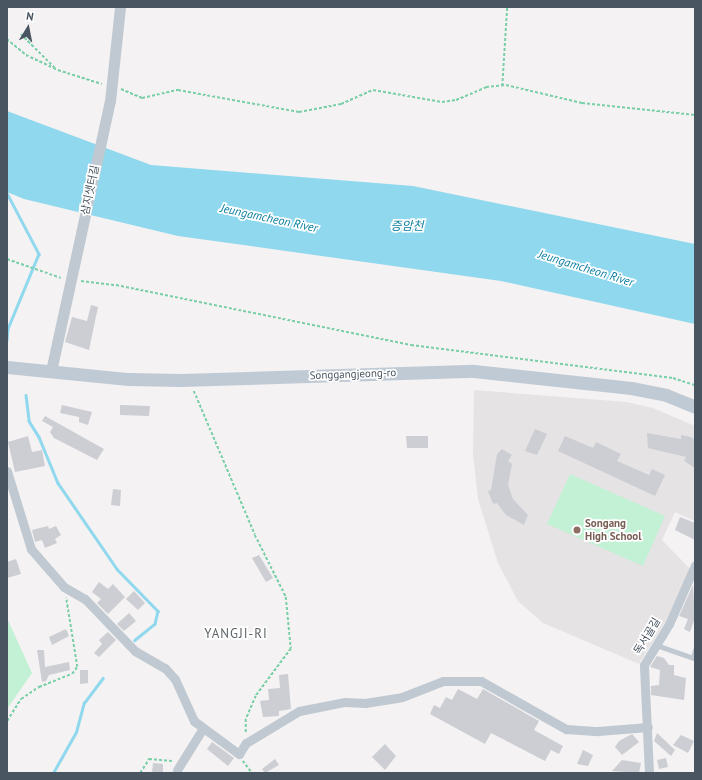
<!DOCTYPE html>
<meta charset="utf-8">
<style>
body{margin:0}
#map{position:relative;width:702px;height:780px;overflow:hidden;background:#f4f2f2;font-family:"PT Sans","Noto Sans KR",sans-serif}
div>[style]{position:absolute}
.education>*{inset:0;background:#e5e3e4}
.green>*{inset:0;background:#c2f1d5}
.water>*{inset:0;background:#8fd8ee}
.stream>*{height:2.5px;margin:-1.25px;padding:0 1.25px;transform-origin:1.25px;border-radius:1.25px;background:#8fd8ee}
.building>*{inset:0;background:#ccced4}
.path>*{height:1.5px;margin-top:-0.75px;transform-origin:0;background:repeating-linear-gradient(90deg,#79cfa7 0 3px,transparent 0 5px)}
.service>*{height:4.5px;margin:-2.25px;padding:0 2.25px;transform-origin:2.25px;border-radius:2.25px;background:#c0c9d1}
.minor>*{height:9px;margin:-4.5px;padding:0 4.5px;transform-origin:4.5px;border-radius:4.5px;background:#c0c9d1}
.tertiary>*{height:11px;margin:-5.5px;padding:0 5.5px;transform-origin:5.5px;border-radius:5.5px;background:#c0c9d1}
.secondary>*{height:13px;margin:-6.5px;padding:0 6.5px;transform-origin:6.5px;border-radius:6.5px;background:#c0cad5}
.dots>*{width:11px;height:11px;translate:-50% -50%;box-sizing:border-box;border:2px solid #fff;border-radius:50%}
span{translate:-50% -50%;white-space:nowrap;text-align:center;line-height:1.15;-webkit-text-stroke:3.5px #fff;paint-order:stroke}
.street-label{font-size:11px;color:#495560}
.education-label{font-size:11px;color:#785e54;font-weight:700}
.left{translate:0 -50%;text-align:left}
.water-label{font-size:12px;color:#0c7fa1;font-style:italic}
.quarter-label{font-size:13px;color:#5e6267;letter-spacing:1px}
.frame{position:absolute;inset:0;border:8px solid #495560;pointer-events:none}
.north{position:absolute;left:8px;top:8px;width:40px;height:40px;-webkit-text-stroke:3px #fff;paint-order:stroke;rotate:10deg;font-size:11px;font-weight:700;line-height:16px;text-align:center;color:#495560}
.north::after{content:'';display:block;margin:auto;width:14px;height:18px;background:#495560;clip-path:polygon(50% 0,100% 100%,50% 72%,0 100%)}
</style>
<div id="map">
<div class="education">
<i style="clip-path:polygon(474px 390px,626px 402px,653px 408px,695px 426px,695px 521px,675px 512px,662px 540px,690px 569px,666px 621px,639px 664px,543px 623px,518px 601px,498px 563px,478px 499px,473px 454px)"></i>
</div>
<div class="green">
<i style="clip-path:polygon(570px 474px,665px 516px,643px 566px,547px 524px)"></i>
<i style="clip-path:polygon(7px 618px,32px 673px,7px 709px)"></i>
</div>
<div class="water">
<i style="clip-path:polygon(7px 111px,151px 165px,413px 186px,695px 244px,695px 324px,501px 281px,178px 236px,24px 199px,7px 192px)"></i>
</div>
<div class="stream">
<i style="left:7px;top:193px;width:69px;rotate:62.3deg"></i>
<i style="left:39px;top:254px;width:81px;rotate:112.5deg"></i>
<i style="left:8px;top:329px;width:11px;rotate:95deg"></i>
<i style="left:26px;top:395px;width:26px;rotate:83deg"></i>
<i style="left:29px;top:421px;width:19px;rotate:58deg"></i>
<i style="left:39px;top:437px;width:50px;rotate:67.6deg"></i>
<i style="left:58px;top:483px;width:104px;rotate:55.5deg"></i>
<i style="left:117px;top:569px;width:59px;rotate:45.7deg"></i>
<i style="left:158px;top:611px;width:13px;rotate:103deg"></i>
<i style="left:155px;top:624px;width:26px;rotate:141deg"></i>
<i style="left:53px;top:773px;width:47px;rotate:-60.7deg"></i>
<i style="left:76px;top:732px;width:30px;rotate:-75deg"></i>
<i style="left:84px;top:703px;width:31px;rotate:-53deg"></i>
</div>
<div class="building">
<i style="clip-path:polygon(91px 305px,98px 307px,89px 350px,65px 342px,72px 317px,87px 321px)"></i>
<i style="clip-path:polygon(62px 405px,92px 412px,88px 425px,79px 422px,79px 417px,60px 413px)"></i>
<i style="clip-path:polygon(120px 405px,150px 406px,149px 416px,120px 415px)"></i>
<i style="clip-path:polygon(45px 416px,104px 449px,97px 460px,54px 438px,50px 432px,53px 427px,42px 421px)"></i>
<i style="clip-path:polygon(535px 429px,547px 434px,537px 455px,525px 451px)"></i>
<i style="clip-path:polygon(647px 433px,681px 439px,681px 435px,691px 437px,695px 440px,695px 468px,684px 461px,686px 457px,648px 448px)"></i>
<i style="clip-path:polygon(28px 436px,32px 452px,42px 450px,45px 466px,15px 472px,8px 442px)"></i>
<i style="clip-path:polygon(406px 436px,428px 436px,428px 448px,407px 448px)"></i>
<i style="clip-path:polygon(565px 436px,593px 448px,596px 442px,621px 454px,617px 461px,649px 475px,652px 469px,665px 475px,655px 496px,558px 451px)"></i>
<i style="clip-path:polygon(502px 449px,512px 455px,508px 461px,512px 464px,508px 485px,513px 499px,528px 515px,524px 525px,506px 515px,497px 503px,493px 504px,488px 491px,491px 490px,497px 454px)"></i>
<i style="clip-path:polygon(113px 489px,121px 490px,120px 506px,111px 505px)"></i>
<i style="clip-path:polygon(680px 517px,695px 523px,695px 540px,675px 530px)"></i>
<i style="clip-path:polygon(48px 526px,49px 529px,56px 526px,61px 535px,55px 539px,57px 543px,45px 548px,42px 540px,35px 542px,32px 530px)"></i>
<i style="clip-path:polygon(259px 555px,273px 578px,266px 582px,252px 558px)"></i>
<i style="clip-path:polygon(16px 559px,21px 574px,7px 578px,7px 562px)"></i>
<i style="clip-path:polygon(99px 582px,108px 589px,113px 584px,125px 597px,108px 614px,97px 603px,101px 599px,92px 592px)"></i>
<i style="clip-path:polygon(693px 585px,695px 618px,690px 632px,684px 629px,688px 619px,679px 616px)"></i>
<i style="clip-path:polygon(134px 591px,145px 603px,138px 610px,126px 599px)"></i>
<i style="clip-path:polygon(129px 613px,136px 621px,124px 631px,117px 624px)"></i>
<i style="clip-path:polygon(66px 629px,69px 636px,52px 645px,49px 637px)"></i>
<i style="clip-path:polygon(108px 632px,116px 640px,99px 657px,94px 653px,102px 644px,99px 640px)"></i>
<i style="clip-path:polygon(37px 650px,44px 650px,45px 667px,69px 662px,70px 670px,49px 675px,46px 681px,42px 682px)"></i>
<i style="clip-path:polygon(657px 656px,664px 658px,669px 665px,674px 665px,674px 675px,686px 678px,684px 700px,651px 695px,651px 686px,659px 685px,660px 670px,650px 667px)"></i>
<i style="clip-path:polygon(80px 670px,88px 670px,88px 683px,80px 684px)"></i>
<i style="clip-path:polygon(288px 674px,291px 709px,279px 711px,279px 716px,263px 717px,260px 701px,269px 700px,268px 689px,280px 688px,279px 675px)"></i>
<i style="clip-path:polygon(458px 689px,477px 699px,483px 689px,539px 721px,534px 730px,563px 746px,559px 754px,551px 750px,545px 761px,491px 733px,485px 744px,430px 714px,434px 705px,440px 708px,446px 697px,452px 700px)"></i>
<i style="clip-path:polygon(657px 733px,675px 750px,671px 756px,654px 741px)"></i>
<i style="clip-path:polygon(632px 734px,639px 742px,622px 755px,615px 747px,619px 741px)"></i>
<i style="clip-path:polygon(681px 735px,694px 741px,688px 753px,673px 745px)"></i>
<i style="clip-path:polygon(212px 742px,234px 758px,228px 766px,207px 749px)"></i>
<i style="clip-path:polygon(385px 744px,396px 756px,385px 770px,372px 757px)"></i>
<i style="clip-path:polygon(583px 750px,593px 755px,588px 766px,577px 764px)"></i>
<i style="clip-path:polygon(666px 758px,668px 767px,659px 769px,657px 760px)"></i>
<i style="clip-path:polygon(275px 759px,279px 765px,265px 773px,262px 769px)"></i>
<i style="clip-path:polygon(622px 760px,641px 763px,639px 773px,612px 771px)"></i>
<i style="clip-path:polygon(153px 763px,163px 764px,163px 773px,152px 773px)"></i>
</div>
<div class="path">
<i style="left:21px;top:34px;width:48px;rotate:45deg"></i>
<i style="left:7px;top:39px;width:25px;rotate:40deg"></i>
<i style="left:26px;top:55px;width:35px;rotate:25deg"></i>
<i style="left:58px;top:70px;width:46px;rotate:17.7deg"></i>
<i style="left:502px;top:86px;width:79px;rotate:-86.4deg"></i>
<i style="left:121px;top:89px;width:23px;rotate:23deg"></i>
<i style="left:142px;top:98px;width:37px;rotate:-13deg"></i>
<i style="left:178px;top:90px;width:123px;rotate:10.3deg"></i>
<i style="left:299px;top:112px;width:43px;rotate:-10.8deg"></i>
<i style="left:341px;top:104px;width:35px;rotate:-24deg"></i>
<i style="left:373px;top:90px;width:70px;rotate:9.9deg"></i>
<i style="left:442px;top:102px;width:14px;rotate:-8deg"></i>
<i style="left:456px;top:100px;width:33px;rotate:-23deg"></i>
<i style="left:486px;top:87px;width:20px;rotate:-6deg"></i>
<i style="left:506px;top:85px;width:78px;rotate:13.3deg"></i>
<i style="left:582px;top:103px;width:114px;rotate:6.1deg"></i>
<i style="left:7px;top:259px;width:57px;rotate:19.4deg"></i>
<i style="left:81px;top:281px;width:35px;rotate:7deg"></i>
<i style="left:116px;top:285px;width:301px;rotate:11.5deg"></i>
<i style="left:411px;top:345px;width:264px;rotate:7.2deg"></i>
<i style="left:673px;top:378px;width:23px;rotate:18deg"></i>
<i style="left:194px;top:391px;width:156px;rotate:67deg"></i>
<i style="left:255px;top:535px;width:69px;rotate:63.4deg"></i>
<i style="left:286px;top:597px;width:52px;rotate:84.5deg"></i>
<i style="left:291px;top:649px;width:59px;rotate:126.7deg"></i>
<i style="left:256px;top:696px;width:25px;rotate:113deg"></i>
<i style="left:246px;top:719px;width:14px;rotate:90deg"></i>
<i style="left:7px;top:721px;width:26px;rotate:-58deg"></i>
<i style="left:21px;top:699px;width:22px;rotate:-34deg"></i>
<i style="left:39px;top:687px;width:35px;rotate:-22deg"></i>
<i style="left:72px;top:674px;width:9px;rotate:-54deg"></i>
<i style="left:77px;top:667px;width:70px;rotate:-99.1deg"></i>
<i style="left:243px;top:761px;width:15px;rotate:53deg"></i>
<i style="left:140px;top:773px;width:17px;rotate:-57deg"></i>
<i style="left:149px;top:759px;width:23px;rotate:5deg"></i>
</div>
<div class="service">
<i style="left:656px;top:645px;width:39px;rotate:19deg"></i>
<i style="left:693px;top:658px;width:8px;rotate:-76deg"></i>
</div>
<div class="minor">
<i style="left:7px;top:471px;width:82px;rotate:72.9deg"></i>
<i style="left:31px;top:549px;width:50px;rotate:49deg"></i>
<i style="left:64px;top:587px;width:24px;rotate:30deg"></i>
<i style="left:85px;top:599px;width:72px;rotate:46.1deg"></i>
<i style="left:135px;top:651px;width:34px;rotate:30deg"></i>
<i style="left:165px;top:668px;width:15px;rotate:48deg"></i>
<i style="left:175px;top:679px;width:46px;rotate:65.7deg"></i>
<i style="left:194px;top:721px;width:56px;rotate:36.3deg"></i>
<i style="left:239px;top:754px;width:13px;rotate:-58deg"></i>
<i style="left:246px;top:743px;width:62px;rotate:-31.1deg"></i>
<i style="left:299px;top:711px;width:47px;rotate:-11.1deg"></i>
<i style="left:345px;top:702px;width:20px;rotate:3deg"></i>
<i style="left:365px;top:703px;width:37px;rotate:-9deg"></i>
<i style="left:402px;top:697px;width:44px;rotate:-21.3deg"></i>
<i style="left:443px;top:681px;width:38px"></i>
<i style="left:481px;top:681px;width:98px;rotate:29.5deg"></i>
<i style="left:566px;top:729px;width:32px;rotate:4deg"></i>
<i style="left:598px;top:731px;width:50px;rotate:-4.6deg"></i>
<i style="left:177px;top:770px;width:49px;rotate:-58.2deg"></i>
<i style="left:649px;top:773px;width:108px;rotate:-92.7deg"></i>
<i style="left:644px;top:665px;width:48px;rotate:-58.6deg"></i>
<i style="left:669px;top:624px;width:64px;rotate:-66.2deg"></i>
</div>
<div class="tertiary">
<i style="left:51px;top:371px;width:276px;rotate:-77.7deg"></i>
<i style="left:110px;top:101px;width:95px;rotate:-83.9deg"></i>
</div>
<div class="secondary">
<i style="left:7px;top:367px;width:122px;rotate:5.7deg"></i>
<i style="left:128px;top:379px;width:53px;rotate:1.1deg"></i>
<i style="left:181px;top:380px;width:293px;rotate:-1.8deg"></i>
<i style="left:474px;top:371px;width:158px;rotate:6.2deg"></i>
<i style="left:631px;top:388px;width:36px;rotate:11deg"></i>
<i style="left:666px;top:395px;width:31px;rotate:22deg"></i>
</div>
<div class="dots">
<i style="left:577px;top:530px;background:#8d6e63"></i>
</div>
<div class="street-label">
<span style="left:90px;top:190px;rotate:-78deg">삼지샛터길</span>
<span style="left:353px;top:374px;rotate:-2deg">Songgangjeong-ro</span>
<span style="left:647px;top:636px;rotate:-59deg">독서골길</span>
</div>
<div class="education-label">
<span class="left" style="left:585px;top:530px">Songang<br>High School</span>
</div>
<div class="water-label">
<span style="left:269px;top:218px;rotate:12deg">Jeungamcheon River</span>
<span style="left:407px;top:226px">증암천</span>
<span style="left:586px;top:268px;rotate:17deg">Jeungamcheon River</span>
</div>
<div class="quarter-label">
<span style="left:236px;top:634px">YANGJI-RI</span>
</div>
<div class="frame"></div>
<div class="north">N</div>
</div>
